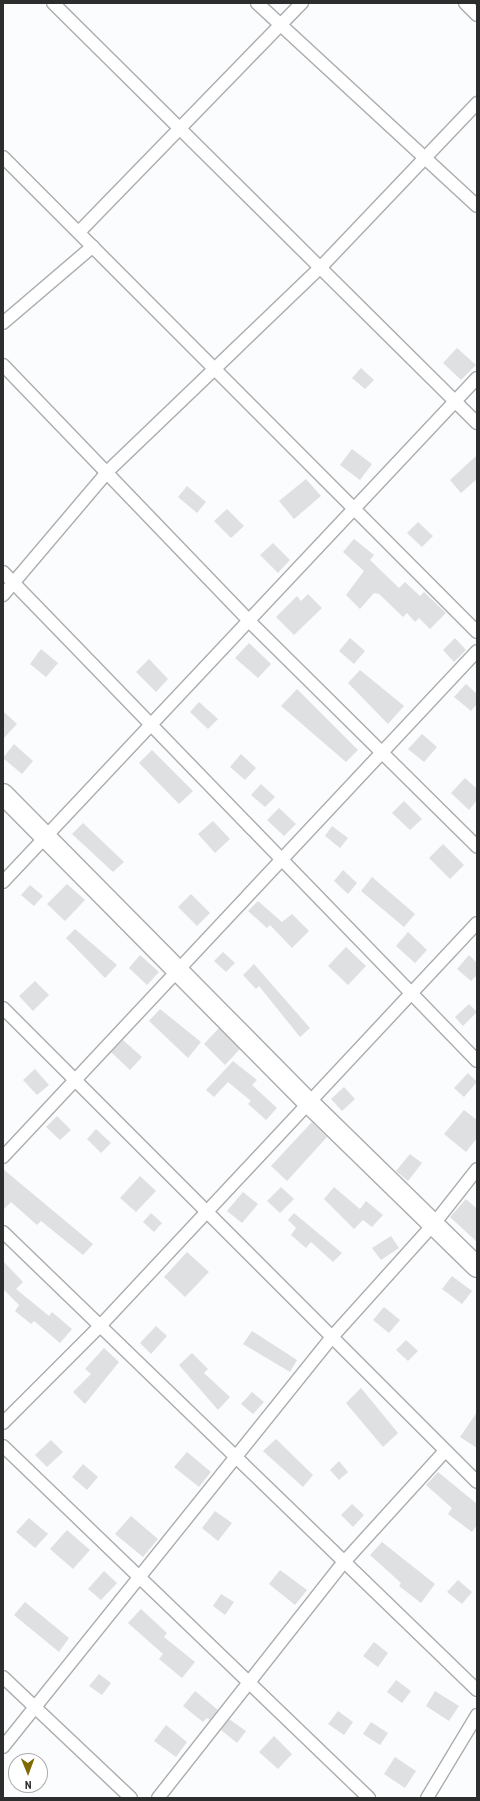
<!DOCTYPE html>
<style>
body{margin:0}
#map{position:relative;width:480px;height:1801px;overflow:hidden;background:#fafcfd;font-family:"Roboto Condensed",sans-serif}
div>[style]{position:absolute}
.building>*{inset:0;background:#dee0e1}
.roads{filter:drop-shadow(1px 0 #acadaf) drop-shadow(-1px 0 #acadaf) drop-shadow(0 1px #acadaf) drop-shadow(0 -1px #acadaf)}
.minor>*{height:12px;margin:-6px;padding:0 6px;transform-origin:6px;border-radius:6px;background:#fff}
.primary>*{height:20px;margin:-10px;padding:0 10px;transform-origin:10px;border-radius:10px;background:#fff}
span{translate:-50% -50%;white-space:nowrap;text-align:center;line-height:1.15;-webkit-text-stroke:4px #fff;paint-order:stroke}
.frame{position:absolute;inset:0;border:4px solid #2c2d2d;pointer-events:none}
.north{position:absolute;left:8px;top:1753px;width:40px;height:40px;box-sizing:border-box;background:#fff;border:1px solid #ababab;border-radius:50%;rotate:179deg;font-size:11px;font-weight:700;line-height:16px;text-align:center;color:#2c2d2d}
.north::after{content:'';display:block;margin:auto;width:14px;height:18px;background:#7f6a02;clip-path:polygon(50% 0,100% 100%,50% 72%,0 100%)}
</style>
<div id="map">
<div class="building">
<i style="clip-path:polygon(457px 348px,476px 365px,461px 380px,443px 363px)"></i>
<i style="clip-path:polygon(361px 368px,374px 380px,365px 389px,352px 378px)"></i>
<i style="clip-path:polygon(352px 449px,372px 464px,360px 480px,340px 465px)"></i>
<i style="clip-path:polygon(477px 455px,477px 479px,461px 493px,450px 480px)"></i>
<i style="clip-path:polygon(306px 479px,321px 496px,294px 519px,279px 501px)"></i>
<i style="clip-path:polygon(187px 486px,206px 502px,197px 513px,178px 497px)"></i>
<i style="clip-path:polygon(227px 509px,244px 526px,231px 538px,214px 521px)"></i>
<i style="clip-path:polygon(418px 522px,433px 536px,422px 547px,407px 533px)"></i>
<i style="clip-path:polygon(354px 539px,374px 555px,370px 560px,399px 588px,405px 582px,420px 596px,424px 592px,446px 613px,430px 629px,419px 618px,415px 622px,407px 613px,403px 617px,379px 594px,374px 593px,360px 609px,346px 595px,364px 571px,343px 552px)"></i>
<i style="clip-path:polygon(273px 543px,290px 560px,278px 573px,260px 555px)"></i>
<i style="clip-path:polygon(308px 594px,322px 608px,294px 635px,276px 617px,297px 596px,301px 601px)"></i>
<i style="clip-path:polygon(350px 638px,365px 651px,354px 664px,339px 651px)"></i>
<i style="clip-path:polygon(455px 638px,466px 650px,454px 662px,443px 650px)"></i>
<i style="clip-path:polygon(249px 643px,271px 664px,258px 678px,235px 658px)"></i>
<i style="clip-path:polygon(41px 649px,58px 663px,46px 677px,30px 664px)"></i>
<i style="clip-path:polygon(149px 659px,168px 679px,156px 692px,136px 672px)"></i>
<i style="clip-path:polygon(360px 670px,404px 706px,388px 724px,348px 683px)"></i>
<i style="clip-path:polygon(466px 684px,477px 694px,477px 704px,471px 711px,454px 697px)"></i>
<i style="clip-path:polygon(297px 689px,358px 750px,346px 762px,281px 706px)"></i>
<i style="clip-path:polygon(199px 702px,218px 719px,208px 729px,190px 712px)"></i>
<i style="clip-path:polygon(3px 711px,17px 724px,3px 739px)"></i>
<i style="clip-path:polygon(422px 734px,437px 747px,424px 762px,408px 749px)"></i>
<i style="clip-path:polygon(14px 744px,33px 761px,22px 774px,3px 758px)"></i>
<i style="clip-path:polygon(152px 750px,193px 791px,179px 804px,139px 763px)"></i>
<i style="clip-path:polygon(241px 754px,256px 768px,245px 780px,230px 767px)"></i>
<i style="clip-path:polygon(465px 778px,477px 789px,477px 800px,469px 810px,451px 793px)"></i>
<i style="clip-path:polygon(261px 784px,275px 797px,265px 807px,251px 795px)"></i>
<i style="clip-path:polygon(404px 801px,422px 819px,410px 830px,392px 813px)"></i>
<i style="clip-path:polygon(279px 808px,296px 824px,284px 836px,267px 820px)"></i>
<i style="clip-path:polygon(213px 821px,230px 839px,215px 853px,198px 834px)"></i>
<i style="clip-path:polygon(83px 823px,124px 862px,113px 872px,72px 834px)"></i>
<i style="clip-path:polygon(332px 826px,348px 838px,340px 848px,325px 836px)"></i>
<i style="clip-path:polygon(443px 844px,464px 865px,450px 879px,429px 858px)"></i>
<i style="clip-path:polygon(343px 870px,357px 883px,348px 894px,334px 881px)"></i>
<i style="clip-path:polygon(372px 877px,415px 914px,404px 927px,361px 891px)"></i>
<i style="clip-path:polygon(67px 884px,85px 900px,65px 921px,47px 904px)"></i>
<i style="clip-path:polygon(30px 885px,43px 896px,34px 906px,21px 895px)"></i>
<i style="clip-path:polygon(191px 894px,210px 913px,197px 926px,178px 907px)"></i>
<i style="clip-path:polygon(258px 901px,282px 922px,292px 914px,309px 931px,292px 948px,270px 925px,267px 928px,248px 911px)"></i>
<i style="clip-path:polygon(75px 929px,117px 965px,105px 978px,66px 938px)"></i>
<i style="clip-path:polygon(408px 932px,427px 950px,415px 963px,396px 946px)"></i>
<i style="clip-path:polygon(346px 947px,366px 966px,348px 985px,328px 966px)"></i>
<i style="clip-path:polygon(223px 952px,235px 963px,226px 972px,214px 961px)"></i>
<i style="clip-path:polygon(140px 955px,159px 972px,147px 985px,129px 968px)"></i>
<i style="clip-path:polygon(469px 955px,477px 963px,477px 975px,471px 981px,457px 969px)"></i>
<i style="clip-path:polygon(254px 964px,310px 1028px,300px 1037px,259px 986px,256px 989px,243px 975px)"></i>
<i style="clip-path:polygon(35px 981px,49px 995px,33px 1011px,19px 996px)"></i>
<i style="clip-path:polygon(469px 1004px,477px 1012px,463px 1026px,455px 1017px)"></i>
<i style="clip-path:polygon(160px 1009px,201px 1042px,188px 1058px,149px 1021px)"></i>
<i style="clip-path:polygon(219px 1028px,240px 1049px,225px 1065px,204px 1044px)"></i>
<i style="clip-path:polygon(123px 1040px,142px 1057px,130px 1070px,111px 1052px)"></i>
<i style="clip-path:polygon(233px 1061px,257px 1080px,252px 1085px,277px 1108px,266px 1120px,248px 1104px,251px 1101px,228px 1082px,214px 1097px,206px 1090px)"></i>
<i style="clip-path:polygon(35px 1069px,49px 1085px,37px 1095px,23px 1080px)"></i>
<i style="clip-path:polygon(468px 1073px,477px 1082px,464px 1097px,454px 1088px)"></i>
<i style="clip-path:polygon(344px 1087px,355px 1099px,342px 1111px,331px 1099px)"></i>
<i style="clip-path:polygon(464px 1110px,477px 1120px,477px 1138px,466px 1152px,444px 1134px)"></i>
<i style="clip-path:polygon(57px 1116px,71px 1130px,60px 1140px,46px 1127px)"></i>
<i style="clip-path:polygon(312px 1122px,327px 1137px,287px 1181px,271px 1166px)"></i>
<i style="clip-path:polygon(96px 1129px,111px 1143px,101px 1153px,87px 1139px)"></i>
<i style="clip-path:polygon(410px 1154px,422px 1163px,408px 1181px,396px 1171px)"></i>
<i style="clip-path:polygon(3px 1169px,93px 1244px,83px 1255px,41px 1221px,37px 1225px,11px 1202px,3px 1210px)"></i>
<i style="clip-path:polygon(140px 1176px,156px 1191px,136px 1212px,120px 1198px)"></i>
<i style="clip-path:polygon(281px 1187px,294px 1199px,280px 1213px,267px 1201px)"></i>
<i style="clip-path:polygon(334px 1187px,360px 1209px,366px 1201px,383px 1215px,372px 1227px,363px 1220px,354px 1229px,324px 1199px)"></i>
<i style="clip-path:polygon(243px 1192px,258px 1204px,242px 1223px,227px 1211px)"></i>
<i style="clip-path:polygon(466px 1199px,477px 1209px,477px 1242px,450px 1217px)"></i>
<i style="clip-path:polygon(151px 1213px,162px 1223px,154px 1232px,143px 1222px)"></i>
<i style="clip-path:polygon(294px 1213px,342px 1253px,333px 1262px,311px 1242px,306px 1248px,291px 1235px,296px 1228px,288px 1220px)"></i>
<i style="clip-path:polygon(391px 1236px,399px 1248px,381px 1260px,372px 1248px)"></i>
<i style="clip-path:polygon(187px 1252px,209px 1272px,185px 1297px,164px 1277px)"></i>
<i style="clip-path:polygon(3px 1261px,23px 1282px,16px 1289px,49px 1316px,52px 1312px,72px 1329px,60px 1343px,34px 1321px,31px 1324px,15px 1311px,19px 1305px,3px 1289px)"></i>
<i style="clip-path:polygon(452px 1276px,472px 1291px,462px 1304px,442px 1289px)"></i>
<i style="clip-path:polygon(384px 1307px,400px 1320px,389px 1333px,373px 1320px)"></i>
<i style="clip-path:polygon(156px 1326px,167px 1336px,151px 1354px,140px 1343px)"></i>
<i style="clip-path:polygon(252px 1331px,297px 1360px,290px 1372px,243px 1344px)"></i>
<i style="clip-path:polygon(406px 1340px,418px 1351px,408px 1361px,396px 1350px)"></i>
<i style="clip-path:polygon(104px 1348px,119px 1362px,85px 1404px,73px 1392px,91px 1374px,85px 1369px)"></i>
<i style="clip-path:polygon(192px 1353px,208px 1369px,204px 1373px,230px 1397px,218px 1410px,179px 1365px)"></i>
<i style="clip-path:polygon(361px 1388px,398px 1433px,383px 1447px,346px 1403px)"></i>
<i style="clip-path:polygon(252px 1392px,264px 1402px,253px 1414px,241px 1404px)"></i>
<i style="clip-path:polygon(477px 1412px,477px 1448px,460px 1437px)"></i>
<i style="clip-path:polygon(276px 1439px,313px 1475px,303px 1487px,263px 1451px)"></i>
<i style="clip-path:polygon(51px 1440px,63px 1452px,47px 1467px,35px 1455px)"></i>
<i style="clip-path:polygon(187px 1452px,211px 1472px,199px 1487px,174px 1467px)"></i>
<i style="clip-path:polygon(339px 1461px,348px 1472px,339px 1480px,330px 1470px)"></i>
<i style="clip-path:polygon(83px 1464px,98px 1477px,87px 1490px,72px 1477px)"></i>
<i style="clip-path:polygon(438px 1472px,477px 1504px,477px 1525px,472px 1532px,448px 1514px,452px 1508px,426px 1485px)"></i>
<i style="clip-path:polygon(352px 1504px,364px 1515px,353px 1527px,341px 1515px)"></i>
<i style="clip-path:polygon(215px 1511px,232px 1523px,218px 1541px,202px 1528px)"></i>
<i style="clip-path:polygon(131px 1516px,158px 1539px,143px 1557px,115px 1534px)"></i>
<i style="clip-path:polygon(29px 1518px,48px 1534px,35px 1548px,16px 1532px)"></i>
<i style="clip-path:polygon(67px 1530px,90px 1550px,73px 1569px,50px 1549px)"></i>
<i style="clip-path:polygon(382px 1542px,435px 1584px,421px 1603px,399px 1586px,401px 1583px,370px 1555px)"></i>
<i style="clip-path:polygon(280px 1570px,307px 1590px,295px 1605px,269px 1584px)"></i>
<i style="clip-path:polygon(104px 1571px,117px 1583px,101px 1600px,88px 1589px)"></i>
<i style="clip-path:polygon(458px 1580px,472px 1592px,462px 1604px,447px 1592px)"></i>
<i style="clip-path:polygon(221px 1594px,234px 1602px,225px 1615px,213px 1606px)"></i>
<i style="clip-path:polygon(25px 1602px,69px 1638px,59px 1652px,14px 1615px)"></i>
<i style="clip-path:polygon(141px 1609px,167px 1633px,164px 1637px,195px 1662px,182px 1678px,159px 1659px,163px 1654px,128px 1623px)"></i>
<i style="clip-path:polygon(374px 1642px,388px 1653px,378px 1667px,363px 1656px)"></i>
<i style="clip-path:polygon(99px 1674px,111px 1683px,102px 1695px,89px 1686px)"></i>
<i style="clip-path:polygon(396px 1680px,411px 1691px,402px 1703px,387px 1692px)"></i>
<i style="clip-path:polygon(195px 1691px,218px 1710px,210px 1720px,207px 1718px,203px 1722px,183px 1706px)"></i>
<i style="clip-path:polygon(435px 1691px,459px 1706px,449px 1721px,426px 1706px)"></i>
<i style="clip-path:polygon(338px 1711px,353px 1722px,344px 1735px,328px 1724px)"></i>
<i style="clip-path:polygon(229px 1719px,246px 1731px,237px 1743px,221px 1730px)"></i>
<i style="clip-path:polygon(371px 1722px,388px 1733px,380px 1745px,363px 1734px)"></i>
<i style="clip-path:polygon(166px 1725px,187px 1742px,176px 1757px,154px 1741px)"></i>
<i style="clip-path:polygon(274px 1736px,292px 1754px,278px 1769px,259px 1752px)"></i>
<i style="clip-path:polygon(395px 1757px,416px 1771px,405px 1788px,384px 1774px)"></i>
</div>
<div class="roads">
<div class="minor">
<i style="left:53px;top:3px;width:597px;rotate:44.73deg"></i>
<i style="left:257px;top:3px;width:299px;rotate:42.7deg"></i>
<i style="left:465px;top:3px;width:17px;rotate:45deg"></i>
<i style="left:3px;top:157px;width:671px;rotate:45.06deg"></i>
<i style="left:79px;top:232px;width:320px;rotate:-45.8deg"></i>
<i style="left:3px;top:323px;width:118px;rotate:-40.5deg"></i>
<i style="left:3px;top:365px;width:355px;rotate:46.1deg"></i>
<i style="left:249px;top:621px;width:321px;rotate:44.7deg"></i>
<i style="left:3px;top:572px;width:681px;rotate:45.89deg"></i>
<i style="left:3px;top:595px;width:162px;rotate:-49.7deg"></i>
<i style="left:108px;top:471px;width:294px;rotate:-43.8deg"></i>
<i style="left:320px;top:268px;width:228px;rotate:-46.4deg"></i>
<i style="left:3px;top:882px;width:692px;rotate:-46.76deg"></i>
<i style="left:3px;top:1008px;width:670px;rotate:45deg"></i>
<i style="left:3px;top:1157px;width:693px;rotate:-46.87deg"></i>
<i style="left:3px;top:1232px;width:659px;rotate:44.02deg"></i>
<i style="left:3px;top:1423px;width:137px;rotate:-45deg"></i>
<i style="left:100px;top:1326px;width:552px;rotate:-46.91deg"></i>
<i style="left:3px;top:1446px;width:508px;rotate:43.88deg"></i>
<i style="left:3px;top:1677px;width:176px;rotate:43.4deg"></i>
<i style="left:3px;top:1747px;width:526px;rotate:-51.26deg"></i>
<i style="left:332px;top:1337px;width:151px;rotate:-48deg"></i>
<i style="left:433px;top:1225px;width:71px;rotate:-51.8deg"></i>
<i style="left:158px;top:1798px;width:300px;rotate:-51.8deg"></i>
<i style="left:344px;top:1562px;width:150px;rotate:-47.7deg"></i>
<i style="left:427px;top:1798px;width:97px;rotate:-58.9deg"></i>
</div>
<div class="primary">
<i style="left:3px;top:794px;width:435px;rotate:45.3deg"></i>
<i style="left:309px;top:1103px;width:235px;rotate:44.3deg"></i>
</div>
</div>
<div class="frame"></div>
<div class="north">N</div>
</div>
